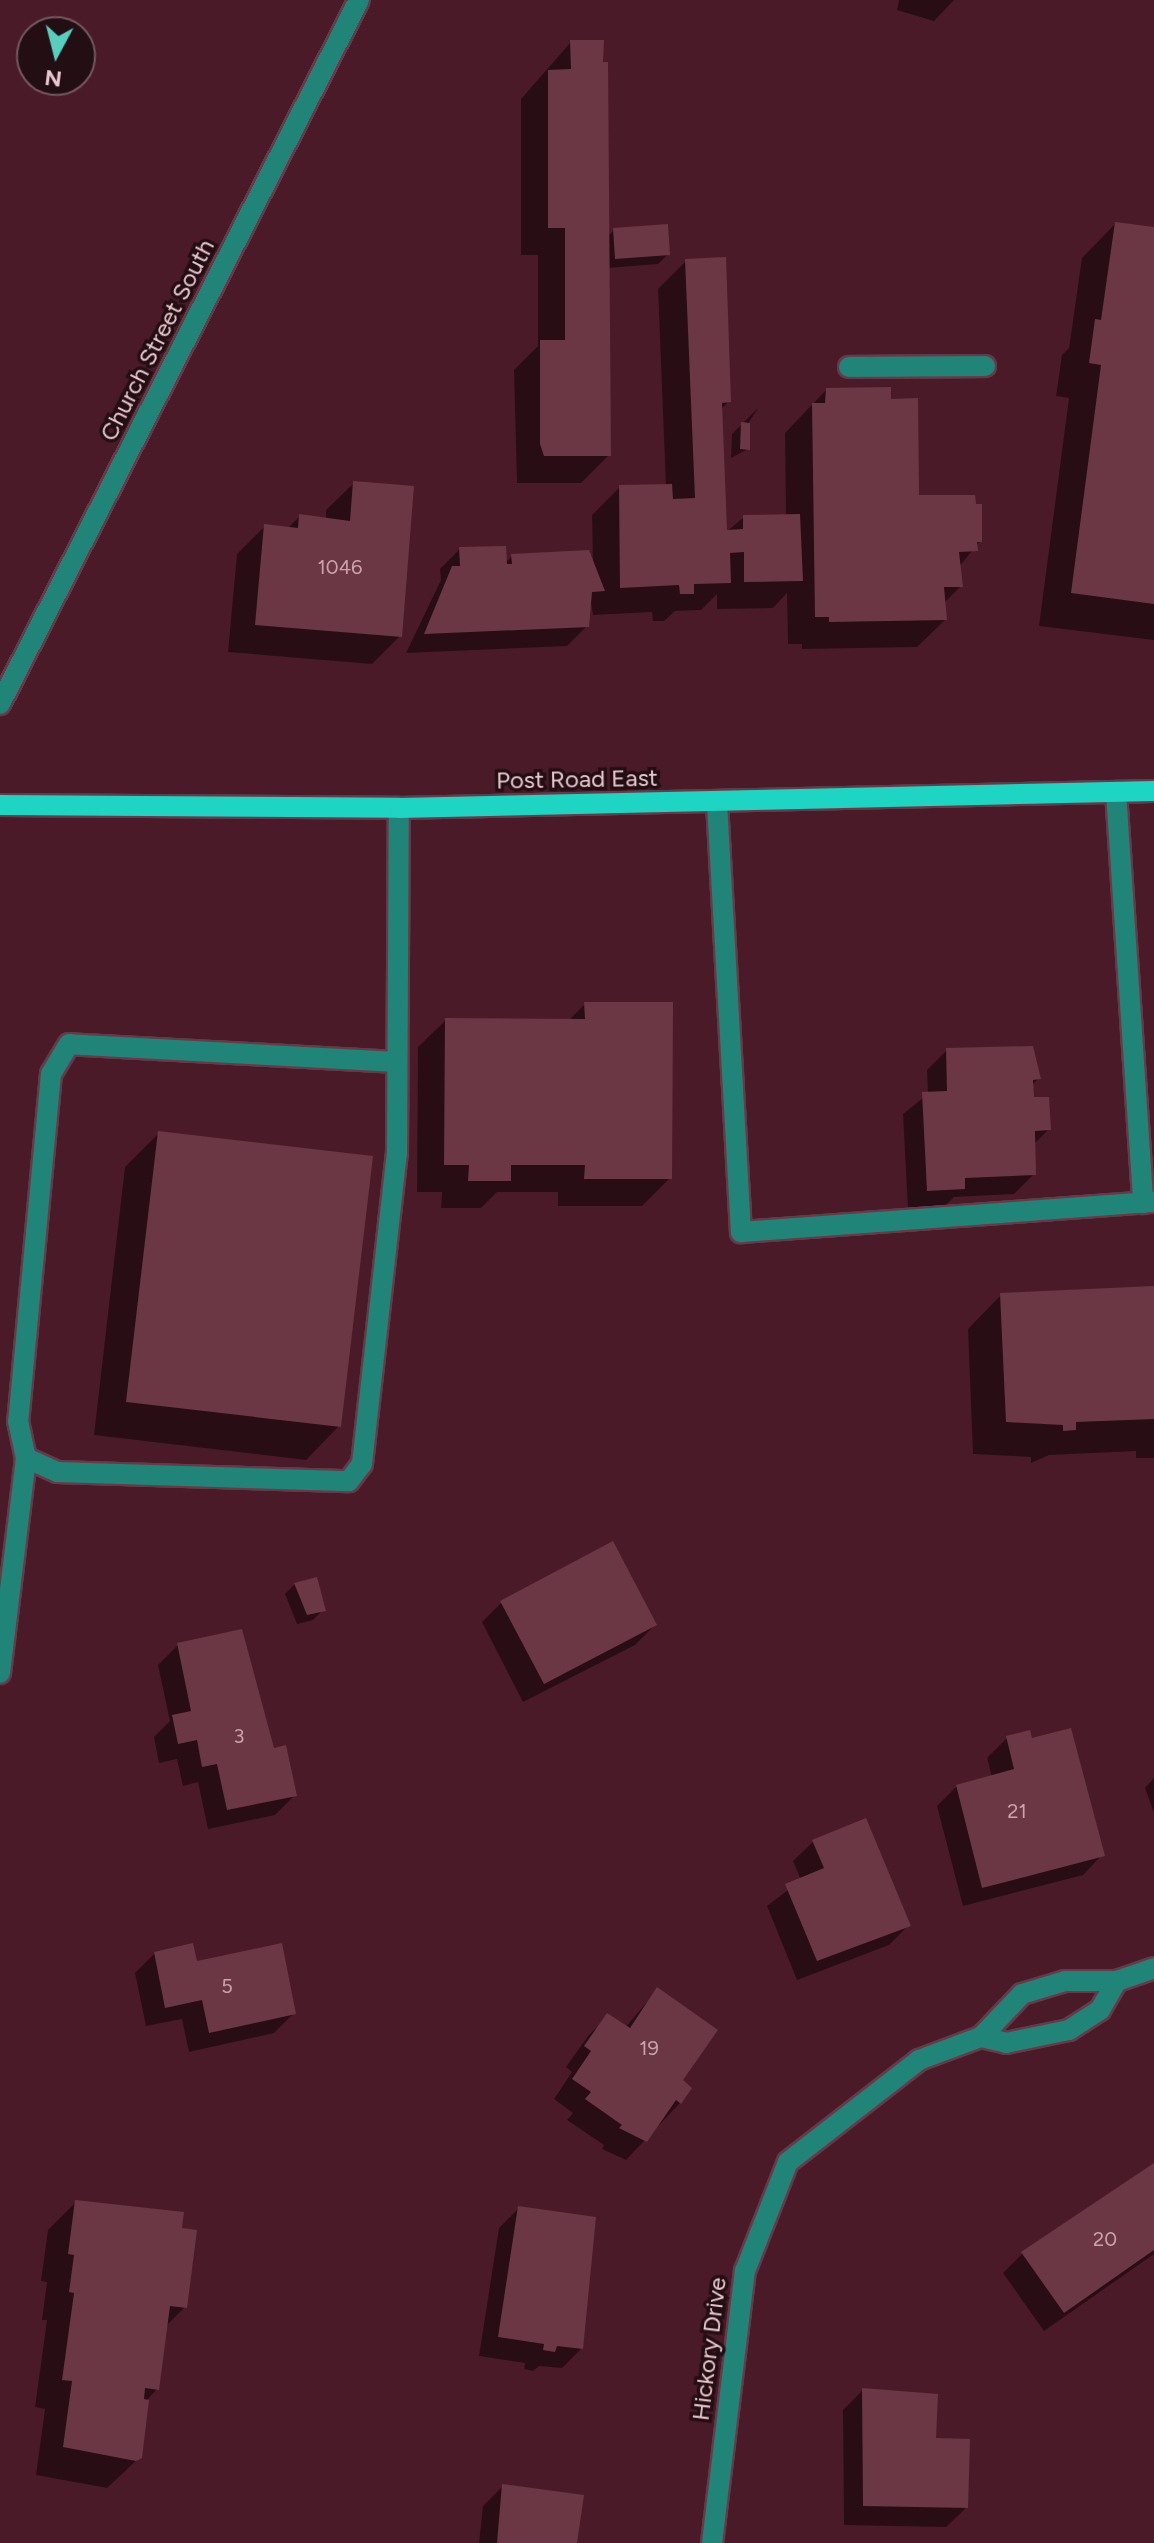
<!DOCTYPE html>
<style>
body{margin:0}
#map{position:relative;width:1154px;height:2543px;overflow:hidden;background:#4b1a29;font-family:Figtree,sans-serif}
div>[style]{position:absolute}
.shadow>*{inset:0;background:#0007}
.building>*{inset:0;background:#6b3745}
.roads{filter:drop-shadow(2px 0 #673a47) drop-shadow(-2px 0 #673a47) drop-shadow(0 2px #673a47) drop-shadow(0 -2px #673a47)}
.minor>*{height:20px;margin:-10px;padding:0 10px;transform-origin:10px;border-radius:10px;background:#218479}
.major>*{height:20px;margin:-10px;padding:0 10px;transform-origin:10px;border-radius:10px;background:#1ed4c2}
span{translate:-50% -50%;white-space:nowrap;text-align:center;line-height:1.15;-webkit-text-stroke:7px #230e13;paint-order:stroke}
.number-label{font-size:20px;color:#caa4ac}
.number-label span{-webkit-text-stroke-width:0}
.street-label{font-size:24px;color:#e9c9cf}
.north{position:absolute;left:16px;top:16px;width:80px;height:80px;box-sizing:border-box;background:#230e13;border:2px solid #72595e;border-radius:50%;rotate:187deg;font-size:22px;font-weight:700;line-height:32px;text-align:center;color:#e9c9cf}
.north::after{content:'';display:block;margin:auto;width:28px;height:36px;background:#58cebf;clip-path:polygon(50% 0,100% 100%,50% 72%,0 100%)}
</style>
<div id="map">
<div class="shadow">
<i style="clip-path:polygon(899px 0,954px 0,934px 21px,897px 10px)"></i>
<i style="clip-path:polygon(571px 42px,607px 237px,614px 230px,668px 254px,658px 264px,608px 268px,609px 455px,581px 483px,517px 483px,514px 370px,538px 346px,538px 255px,521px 255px,521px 99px)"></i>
<i style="clip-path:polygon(1115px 224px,1154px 229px,1154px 640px,1039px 626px,1069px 398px,1056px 396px,1062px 355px,1069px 348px,1082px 258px)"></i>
<i style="clip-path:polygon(686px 261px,729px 401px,720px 410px,725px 533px,744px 517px,786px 516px,785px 433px,826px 390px,889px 401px,917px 497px,980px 541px,958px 568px,960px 587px,944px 603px,945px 620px,917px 647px,802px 649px,802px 644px,788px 644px,787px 593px,773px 608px,717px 609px,717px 594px,701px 610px,675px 611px,664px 621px,653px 621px,652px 612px,593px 615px,590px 596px,587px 626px,567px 646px,406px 653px,441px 580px,440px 569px,460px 549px,505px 563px,512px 556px,593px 566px,592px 515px,620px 487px,666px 486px,658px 289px)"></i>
<i style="clip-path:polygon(759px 407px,749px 422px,748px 449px,731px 458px,732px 434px)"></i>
<i style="clip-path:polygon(354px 483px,400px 636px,372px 664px,228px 652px,237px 554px,264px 527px,287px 529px,300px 516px,326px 520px,326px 510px)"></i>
<i style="clip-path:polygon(585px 1004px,670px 1178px,642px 1206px,558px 1206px,558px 1192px,497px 1192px,481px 1208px,441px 1208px,442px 1192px,417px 1192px,418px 1047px,446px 1020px,568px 1021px)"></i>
<i style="clip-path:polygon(947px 1050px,1039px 1078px,1032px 1085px,1032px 1099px,1049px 1129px,1033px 1145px,1034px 1174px,1014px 1194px,954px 1197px,943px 1208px,908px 1209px,903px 1114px,928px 1094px,927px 1070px)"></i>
<i style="clip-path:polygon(159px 1133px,339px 1426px,306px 1460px,94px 1435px,125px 1167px)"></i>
<i style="clip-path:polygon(1154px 1288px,1154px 1458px,1136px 1458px,1136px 1451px,1049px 1455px,1031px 1463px,1031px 1457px,973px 1454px,968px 1329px,1001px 1295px)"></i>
<i style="clip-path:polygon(295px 1584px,323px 1610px,313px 1620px,297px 1624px,285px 1594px)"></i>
<i style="clip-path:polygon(501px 1603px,655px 1625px,635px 1645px,523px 1702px,482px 1622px)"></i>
<i style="clip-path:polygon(178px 1645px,273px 1750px,295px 1795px,275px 1815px,208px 1829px,198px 1782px,183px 1786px,177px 1759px,159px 1763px,154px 1737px,170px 1721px,158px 1665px)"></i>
<i style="clip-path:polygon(1007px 1738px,1102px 1855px,1083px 1875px,963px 1906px,937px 1806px,957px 1786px,992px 1777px,987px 1758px)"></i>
<i style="clip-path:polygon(1154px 1778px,1154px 1813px,1145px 1788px)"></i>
<i style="clip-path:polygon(813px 1842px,909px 1925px,889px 1945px,797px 1980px,767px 1906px,801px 1880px,793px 1861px)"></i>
<i style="clip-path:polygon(155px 1953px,195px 1963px,294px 2013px,274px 2033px,189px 2052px,182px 2019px,146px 2026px,135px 1973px)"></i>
<i style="clip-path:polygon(657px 1990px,681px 2081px,680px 2103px,626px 2160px,602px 2149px,604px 2145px,567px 2120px,573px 2113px,554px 2099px,572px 2072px,566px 2067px,588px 2036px,608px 2016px,625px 2028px)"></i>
<i style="clip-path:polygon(1154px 2165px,1154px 2254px,1044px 2331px,1003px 2273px,1023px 2253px)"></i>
<i style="clip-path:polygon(76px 2202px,185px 2307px,165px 2327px,157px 2389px,147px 2400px,140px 2457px,107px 2488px,36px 2475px,45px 2409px,35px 2407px,47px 2320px,42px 2320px,47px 2282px,41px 2281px,48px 2230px)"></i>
<i style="clip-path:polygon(519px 2208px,581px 2349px,562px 2368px,539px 2366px,533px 2371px,524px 2369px,525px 2363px,479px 2356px,499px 2228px)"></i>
<i style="clip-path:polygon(863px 2390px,934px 2440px,966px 2508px,946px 2527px,844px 2525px,843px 2410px)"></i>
<i style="clip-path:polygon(503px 2486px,575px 2543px,479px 2543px,483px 2506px)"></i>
</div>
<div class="building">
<i style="clip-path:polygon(570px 40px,604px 40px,603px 62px,608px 62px,611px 456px,544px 456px,540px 444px,540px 340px,565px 340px,565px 228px,548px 228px,548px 70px,571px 69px)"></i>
<i style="clip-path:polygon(1115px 222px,1154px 227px,1154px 604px,1071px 593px,1101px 365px,1089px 363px,1095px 319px,1101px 320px)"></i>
<i style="clip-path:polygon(668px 224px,670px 255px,615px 259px,613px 228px)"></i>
<i style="clip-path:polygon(726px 257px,731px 402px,722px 403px,727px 530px,743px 529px,743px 515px,800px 514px,803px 581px,744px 582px,744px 552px,730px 553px,731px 583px,694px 584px,694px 594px,680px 594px,679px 585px,620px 588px,619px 485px,672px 484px,673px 499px,695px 498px,685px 259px)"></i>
<i style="clip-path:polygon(891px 387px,891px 399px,918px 398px,919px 495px,975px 495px,976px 504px,982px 504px,982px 542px,977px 542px,978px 551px,959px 552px,963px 587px,944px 587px,947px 620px,829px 622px,829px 617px,815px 617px,812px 403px,825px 403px,826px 388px)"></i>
<i style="clip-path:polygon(741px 422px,750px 423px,750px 450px,740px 449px)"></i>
<i style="clip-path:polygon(353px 481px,414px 486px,402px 637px,255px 625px,264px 524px,298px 528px,299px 514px,350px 521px)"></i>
<i style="clip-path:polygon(506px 546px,507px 564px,512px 564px,511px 554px,589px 550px,605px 591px,592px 592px,589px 627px,424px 634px,452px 566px,460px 566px,459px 547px)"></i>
<i style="clip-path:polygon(584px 1002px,673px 1002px,672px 1179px,584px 1179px,585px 1165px,511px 1165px,511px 1181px,468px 1181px,469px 1165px,444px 1165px,445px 1018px,585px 1019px)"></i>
<i style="clip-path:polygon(1033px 1046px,1041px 1079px,1033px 1080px,1034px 1097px,1049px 1097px,1051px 1130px,1035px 1131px,1036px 1175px,965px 1178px,965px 1189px,927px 1191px,922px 1092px,947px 1091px,946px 1048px)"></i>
<i style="clip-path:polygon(158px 1131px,373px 1156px,341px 1427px,126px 1402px)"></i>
<i style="clip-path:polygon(1154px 1286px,1154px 1419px,1076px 1422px,1076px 1430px,1063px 1431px,1063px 1425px,1006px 1422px,1000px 1293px)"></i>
<i style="clip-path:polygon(613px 1541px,657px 1625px,544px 1684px,500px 1601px)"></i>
<i style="clip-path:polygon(317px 1577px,326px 1611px,307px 1615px,294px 1583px)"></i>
<i style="clip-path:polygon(242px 1629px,274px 1748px,286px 1745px,297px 1796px,227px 1810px,217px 1764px,202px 1767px,197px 1740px,178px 1744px,172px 1715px,191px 1711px,177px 1643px)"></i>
<i style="clip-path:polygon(1071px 1728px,1105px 1856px,982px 1888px,956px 1785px,1014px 1769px,1006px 1736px,1030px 1730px,1032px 1738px)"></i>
<i style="clip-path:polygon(866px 1818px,911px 1926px,817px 1961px,785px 1884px,824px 1868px,812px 1840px)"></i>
<i style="clip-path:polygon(193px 1943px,197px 1961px,282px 1943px,296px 2014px,209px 2033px,202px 2000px,165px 2008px,154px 1952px)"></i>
<i style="clip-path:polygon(657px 1987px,718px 2030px,683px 2080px,692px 2088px,681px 2104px,676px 2100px,647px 2142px,619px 2128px,622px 2125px,585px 2099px,591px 2092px,572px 2079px,591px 2051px,584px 2046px,607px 2013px,630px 2028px)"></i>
<i style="clip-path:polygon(1154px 2163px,1154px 2250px,1064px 2313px,1021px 2252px)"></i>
<i style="clip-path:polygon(75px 2200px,184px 2212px,182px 2228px,197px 2230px,187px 2308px,170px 2306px,159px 2390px,145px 2388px,144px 2399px,149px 2400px,142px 2458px,136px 2461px,63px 2447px,72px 2381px,62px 2380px,74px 2293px,69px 2292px,74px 2255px,68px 2254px)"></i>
<i style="clip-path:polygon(518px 2206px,596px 2217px,583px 2349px,557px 2346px,555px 2352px,543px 2350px,544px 2344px,498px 2337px)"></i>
<i style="clip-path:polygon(862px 2388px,938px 2394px,936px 2438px,970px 2439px,968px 2508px,863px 2506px)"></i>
<i style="clip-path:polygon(502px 2484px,584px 2495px,577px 2543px,497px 2543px)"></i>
</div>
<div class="roads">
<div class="minor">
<i style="left:849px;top:367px;width:136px;rotate:-0.4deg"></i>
<i style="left:0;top:704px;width:790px;rotate:-62.98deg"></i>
<i style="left:1116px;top:792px;width:412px;rotate:86.2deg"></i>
<i style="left:717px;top:803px;width:430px;rotate:86.8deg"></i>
<i style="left:741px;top:1232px;width:414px;rotate:-4.2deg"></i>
<i style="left:397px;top:1062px;width:328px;rotate:-176.9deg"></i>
<i style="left:69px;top:1044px;width:35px;rotate:121deg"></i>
<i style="left:51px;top:1074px;width:349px;rotate:95.4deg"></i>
<i style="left:18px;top:1421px;width:38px;rotate:78deg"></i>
<i style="left:26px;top:1458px;width:34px;rotate:24deg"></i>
<i style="left:57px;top:1472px;width:292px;rotate:1.8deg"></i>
<i style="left:349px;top:1481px;width:21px;rotate:-53deg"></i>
<i style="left:362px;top:1464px;width:312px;rotate:-83.6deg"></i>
<i style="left:397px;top:1154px;width:346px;rotate:-89.7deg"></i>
<i style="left:0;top:1673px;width:217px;rotate:-83.1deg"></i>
<i style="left:981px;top:2037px;width:26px;rotate:13deg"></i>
<i style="left:1006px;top:2043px;width:64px;rotate:-11.7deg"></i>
<i style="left:1069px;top:2030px;width:37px;rotate:-33deg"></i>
<i style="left:1100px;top:2010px;width:34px;rotate:-60deg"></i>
<i style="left:712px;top:2543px;width:274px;rotate:-83.1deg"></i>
<i style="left:745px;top:2271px;width:117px;rotate:-68.5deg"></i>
<i style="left:788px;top:2162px;width:166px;rotate:-37.9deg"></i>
<i style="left:919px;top:2060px;width:66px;rotate:-20.4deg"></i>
<i style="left:981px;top:2037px;width:59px;rotate:-46.4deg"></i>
<i style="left:1022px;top:1994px;width:45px;rotate:-16.8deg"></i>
<i style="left:1065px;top:1981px;width:52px"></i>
<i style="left:1117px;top:1981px;width:39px;rotate:-19deg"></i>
</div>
<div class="major">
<i style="left:0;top:805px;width:399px;rotate:0.4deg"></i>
<i style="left:399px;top:808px;width:755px;rotate:-1.29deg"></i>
</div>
</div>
<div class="number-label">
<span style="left:340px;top:567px">1046</span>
<span style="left:239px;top:1736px">3</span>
<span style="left:1017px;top:1811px">21</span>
<span style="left:227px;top:1986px">5</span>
<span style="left:649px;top:2048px">19</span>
<span style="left:1105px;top:2239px">20</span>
</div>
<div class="street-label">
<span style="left:157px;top:340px;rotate:-63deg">Church Street South</span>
<span style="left:577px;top:779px;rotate:-1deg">Post Road East</span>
<span style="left:709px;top:2349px;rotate:-83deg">Hickory Drive</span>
</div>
<div class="north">N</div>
</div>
